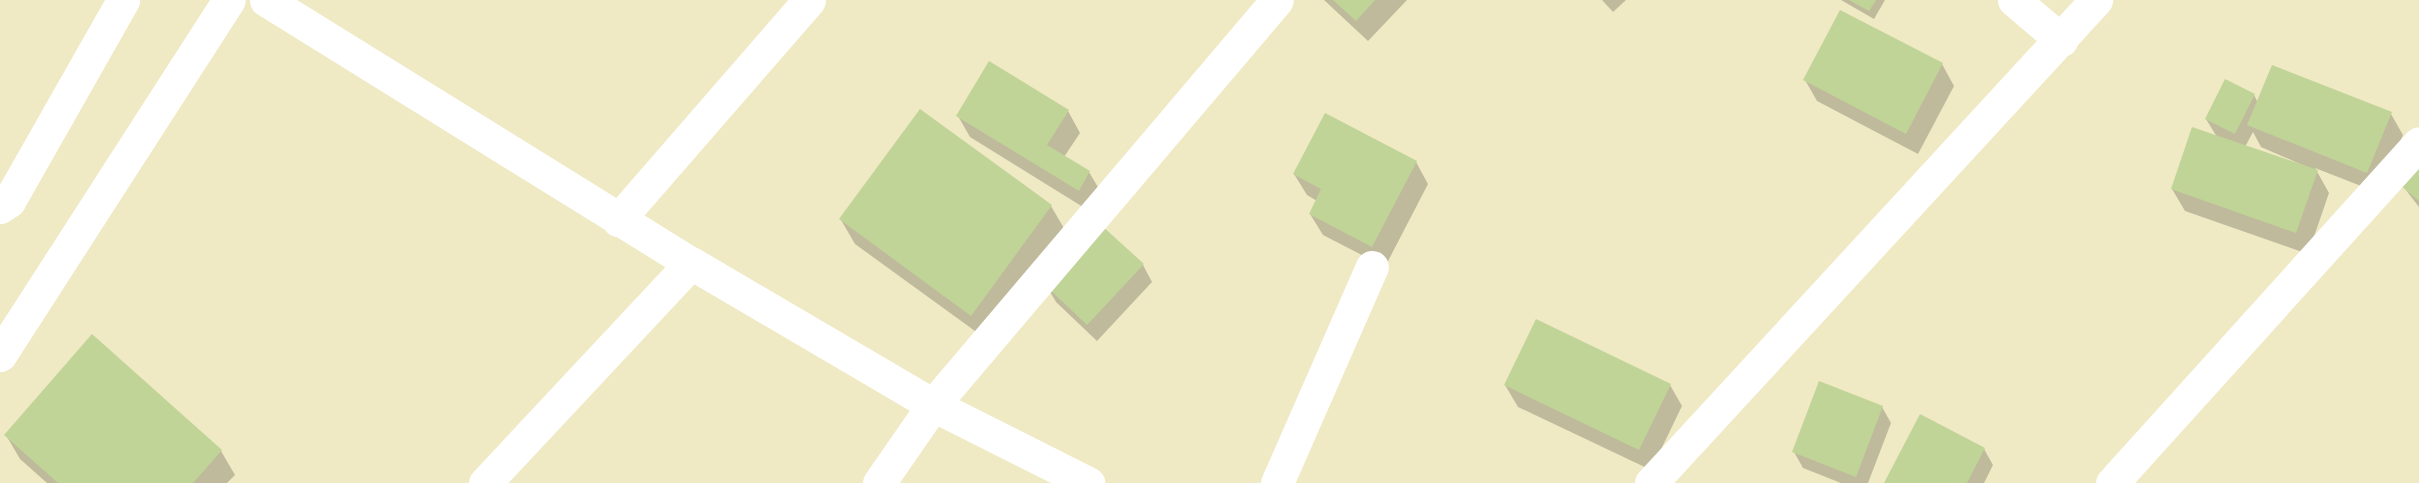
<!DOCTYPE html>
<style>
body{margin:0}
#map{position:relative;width:2419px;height:483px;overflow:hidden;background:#efe9c4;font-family:Manrope,sans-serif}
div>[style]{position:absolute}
.shadow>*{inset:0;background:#0003}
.building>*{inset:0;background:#c0d497}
.minor>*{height:33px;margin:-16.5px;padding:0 16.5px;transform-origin:16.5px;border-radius:16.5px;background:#fff}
span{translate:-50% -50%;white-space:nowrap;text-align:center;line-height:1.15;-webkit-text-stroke:4.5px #fff;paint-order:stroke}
</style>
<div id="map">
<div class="shadow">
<i style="clip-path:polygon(1324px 0,1407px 0,1368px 41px)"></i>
<i style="clip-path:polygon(1602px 0,1626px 0,1613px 12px)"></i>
<i style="clip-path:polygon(1841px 0,1885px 0,1874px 19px)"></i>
<i style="clip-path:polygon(1942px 64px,1954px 86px,1918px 154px,1817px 101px,1805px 80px)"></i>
<i style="clip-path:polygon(evenodd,2254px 95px,2258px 103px,2391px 114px,2403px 135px,2379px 193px,2315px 168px,2329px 193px,2308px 254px,2185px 211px,2172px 189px,2217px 137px,2206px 119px,2254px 95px,2253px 132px,2261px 147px,2314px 170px,2245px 147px,2253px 132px)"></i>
<i style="clip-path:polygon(1068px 111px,1080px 133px,1064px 157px,1089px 172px,1102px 194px,1091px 212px,970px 137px,958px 116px)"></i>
<i style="clip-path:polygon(1416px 162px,1428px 184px,1385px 267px,1323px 235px,1310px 214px,1317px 201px,1307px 195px,1294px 174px)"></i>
<i style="clip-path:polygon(2419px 165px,2419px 207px,2402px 185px)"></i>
<i style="clip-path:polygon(1051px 206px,1065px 230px,986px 339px,855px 244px,841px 220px)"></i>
<i style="clip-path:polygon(1102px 227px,1143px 265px,1152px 282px,1097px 341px,1056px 302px,1046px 285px)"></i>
<i style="clip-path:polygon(1505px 385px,1670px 385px,1682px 406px,1651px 470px,1518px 407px)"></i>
<i style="clip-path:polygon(1882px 407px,1891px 423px,1868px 483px,1841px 483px,1803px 468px,1794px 452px)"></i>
<i style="clip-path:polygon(6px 435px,221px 451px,235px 475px,227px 483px,47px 483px,20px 459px)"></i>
<i style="clip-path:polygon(1984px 449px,1993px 465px,1984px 483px,1886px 483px)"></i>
</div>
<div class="building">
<i style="clip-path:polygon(1333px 0,1375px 0,1356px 21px)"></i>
<i style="clip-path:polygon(1849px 0,1876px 0,1869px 11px)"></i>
<i style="clip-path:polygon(1840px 10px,1943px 63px,1906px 134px,1803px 80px)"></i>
<i style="clip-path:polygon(989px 61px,1069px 110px,1047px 145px,1090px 171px,1079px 191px,956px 116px)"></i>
<i style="clip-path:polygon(2272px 65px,2392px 112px,2367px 173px,2247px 125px)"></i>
<i style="clip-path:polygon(2225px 79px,2255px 94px,2235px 134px,2205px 119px)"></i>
<i style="clip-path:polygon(920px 109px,1052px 205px,971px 316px,839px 219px)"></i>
<i style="clip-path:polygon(1325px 113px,1417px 161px,1372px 247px,1309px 214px,1321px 189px,1293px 174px)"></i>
<i style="clip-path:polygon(2192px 127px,2318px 170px,2296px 233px,2171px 189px)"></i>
<i style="clip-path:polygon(2419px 163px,2419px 201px,2400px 185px)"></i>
<i style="clip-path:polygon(1101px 225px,1144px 264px,1087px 325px,1045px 285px)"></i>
<i style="clip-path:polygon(1536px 319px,1671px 384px,1639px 450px,1504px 385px)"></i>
<i style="clip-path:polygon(92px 334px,222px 450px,193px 483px,58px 483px,4px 435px)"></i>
<i style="clip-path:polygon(1819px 381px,1883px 406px,1856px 477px,1792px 452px)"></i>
<i style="clip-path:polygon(1920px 414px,1985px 448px,1967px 483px,1884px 483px)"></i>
</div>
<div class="minor">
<i style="left:266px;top:0;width:500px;rotate:31.8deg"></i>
<i style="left:691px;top:263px;width:281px;rotate:30.4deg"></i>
<i style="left:933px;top:405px;width:174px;rotate:26.7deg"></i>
<i style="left:2014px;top:0;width:62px;rotate:40.4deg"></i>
<i style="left:0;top:207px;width:11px;rotate:-34deg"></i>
<i style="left:9px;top:201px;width:231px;rotate:-60.4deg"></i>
<i style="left:618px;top:220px;width:291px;rotate:-49deg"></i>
<i style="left:0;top:355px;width:422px;rotate:-57.2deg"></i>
<i style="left:485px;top:483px;width:301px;rotate:-46.9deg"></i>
<i style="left:879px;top:483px;width:95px;rotate:-55.3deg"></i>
<i style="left:933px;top:405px;width:531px;rotate:-49.66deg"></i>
<i style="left:1277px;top:483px;width:236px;rotate:-66.3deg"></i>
<i style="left:1651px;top:483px;width:657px;rotate:-47.34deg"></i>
<i style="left:2112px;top:483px;width:458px;rotate:-47.9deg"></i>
</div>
</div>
